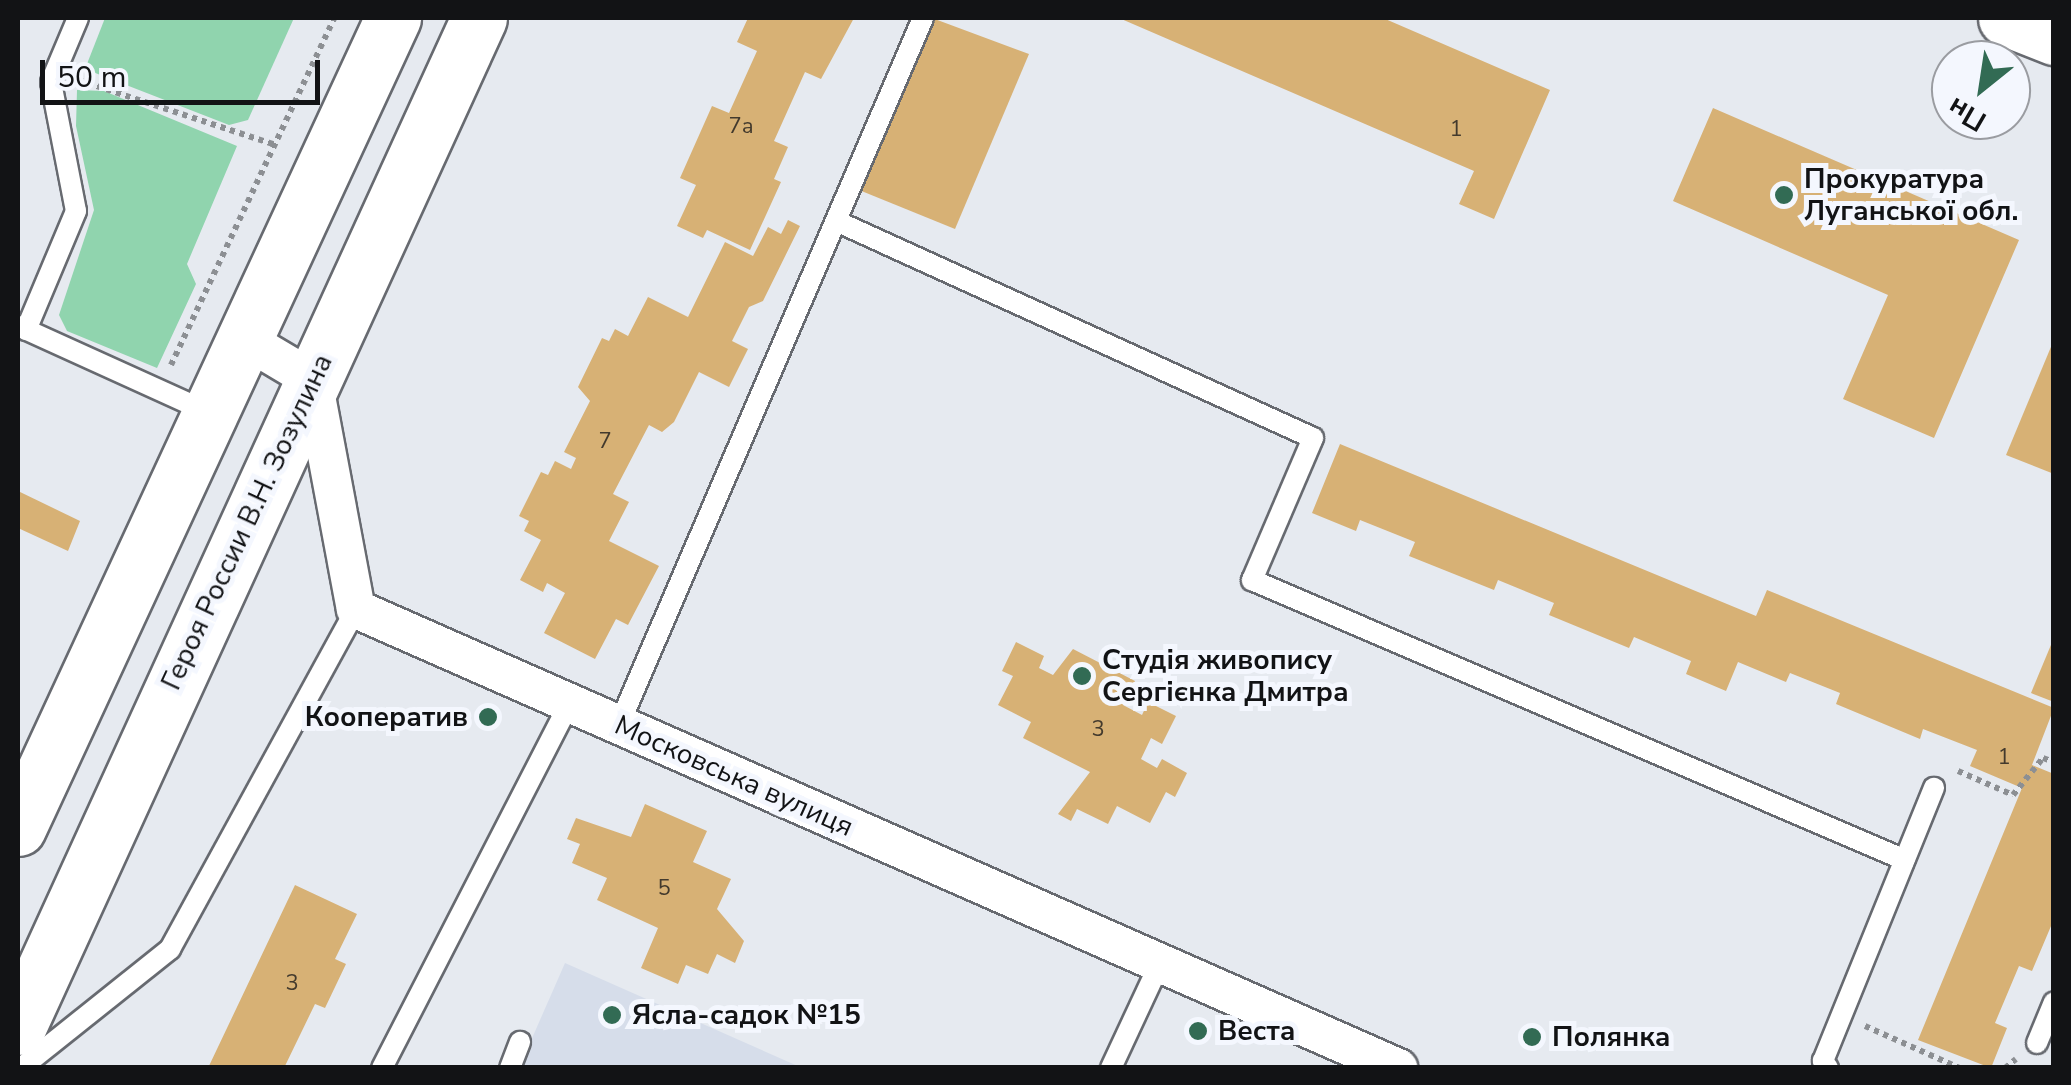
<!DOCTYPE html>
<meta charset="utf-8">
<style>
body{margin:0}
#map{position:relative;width:2071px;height:1085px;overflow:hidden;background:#e6eaf0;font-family:"Nunito Sans",sans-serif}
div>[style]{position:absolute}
.built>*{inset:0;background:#d6ddea}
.green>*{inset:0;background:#90d4ae}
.building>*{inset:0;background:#d7b175}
.path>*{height:6px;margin-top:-3px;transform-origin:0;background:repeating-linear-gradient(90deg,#8c8f93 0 5px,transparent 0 10px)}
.roads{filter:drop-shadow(2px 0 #676a70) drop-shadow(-2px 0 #676a70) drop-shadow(0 2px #676a70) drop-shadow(0 -2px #676a70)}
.lane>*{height:20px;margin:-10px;padding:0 10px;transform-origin:10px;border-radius:10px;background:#fff}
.street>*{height:38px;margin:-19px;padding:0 19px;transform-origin:19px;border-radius:19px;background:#fff}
.secondary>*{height:55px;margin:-27.5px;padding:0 27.5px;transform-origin:27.5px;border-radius:27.5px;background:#fff}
.dots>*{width:28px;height:28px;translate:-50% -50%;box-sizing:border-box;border:5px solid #f4f7fe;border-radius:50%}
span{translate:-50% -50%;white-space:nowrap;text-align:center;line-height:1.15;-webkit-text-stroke:10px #f4f7fe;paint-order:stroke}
.number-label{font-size:22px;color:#433a2d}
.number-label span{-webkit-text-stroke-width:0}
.poi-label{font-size:28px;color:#121315;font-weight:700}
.left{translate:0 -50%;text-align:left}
.right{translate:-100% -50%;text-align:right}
.street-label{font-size:28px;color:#121315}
.frame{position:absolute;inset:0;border:20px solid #121315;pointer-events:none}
.north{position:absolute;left:1931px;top:40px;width:100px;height:100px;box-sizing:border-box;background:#f4f7fe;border:2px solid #9a9ca1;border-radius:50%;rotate:210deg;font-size:28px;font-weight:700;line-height:40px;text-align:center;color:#121315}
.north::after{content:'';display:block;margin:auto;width:35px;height:45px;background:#326b54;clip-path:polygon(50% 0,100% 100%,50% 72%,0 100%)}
.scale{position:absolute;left:40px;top:60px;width:280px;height:45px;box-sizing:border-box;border:5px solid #121315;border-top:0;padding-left:12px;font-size:30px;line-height:35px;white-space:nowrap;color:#121315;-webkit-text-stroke:8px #f4f7fe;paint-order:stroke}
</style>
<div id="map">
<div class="built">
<i style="clip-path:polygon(565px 963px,800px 1067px,519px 1068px)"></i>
</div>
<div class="green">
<i style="clip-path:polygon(105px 18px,294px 18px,248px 120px,229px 125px,85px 69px)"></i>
<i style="clip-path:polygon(77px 90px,104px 91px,237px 146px,187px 264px,196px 284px,157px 368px,67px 331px,59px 315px,94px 210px,76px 126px)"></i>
</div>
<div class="building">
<i style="clip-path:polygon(748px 18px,854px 18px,821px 79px,805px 72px,774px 141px,788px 147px,774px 179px,781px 182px,750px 250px,707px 230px,703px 238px,677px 226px,696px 185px,680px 178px,712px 106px,729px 113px,757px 51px,737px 42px)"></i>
<i style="clip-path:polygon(932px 18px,1029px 54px,955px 229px,859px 190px)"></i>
<i style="clip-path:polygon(1119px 18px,1383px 18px,1550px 90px,1494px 219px,1459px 204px,1474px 171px)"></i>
<i style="clip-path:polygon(1713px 108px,2019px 240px,1934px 438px,1843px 399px,1888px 295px,1673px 201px)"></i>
<i style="clip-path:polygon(788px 220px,800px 226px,763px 301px,749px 307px,732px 341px,748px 349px,729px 387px,699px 372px,674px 422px,662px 432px,649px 425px,613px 494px,629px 502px,609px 541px,659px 566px,628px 625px,616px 619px,595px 659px,544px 633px,565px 593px,547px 583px,543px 592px,520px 580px,541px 540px,524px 531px,529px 521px,519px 516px,541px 472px,548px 475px,555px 461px,571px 469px,576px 458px,564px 452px,590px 401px,578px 387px,602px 338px,609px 341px,615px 329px,628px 336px,648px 297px,688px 317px,725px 242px,753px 256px,768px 227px,781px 234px)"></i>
<i style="clip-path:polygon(2053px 342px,2054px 342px,2054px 474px,2006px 455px)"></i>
<i style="clip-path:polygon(1340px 444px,1756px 616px,1767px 590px,2054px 708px,2032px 765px,2054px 774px,2054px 919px,2032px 971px,2019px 966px,1995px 1023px,2007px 1028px,1991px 1068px,1918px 1040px,2022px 788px,1970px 766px,1977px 750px,1923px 729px,1920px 739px,1836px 704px,1840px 693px,1790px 673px,1786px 682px,1738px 662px,1726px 691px,1686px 674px,1691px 661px,1634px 637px,1629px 648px,1549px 615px,1554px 603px,1498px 580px,1494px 590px,1409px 556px,1415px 542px,1360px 520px,1356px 531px,1312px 513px)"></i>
<i style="clip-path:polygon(18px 491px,80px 521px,68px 551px,18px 528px)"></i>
<i style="clip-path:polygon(2053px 640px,2054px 640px,2054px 702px,2031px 693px)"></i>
<i style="clip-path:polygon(1016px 642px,1044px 656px,1039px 668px,1053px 675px,1073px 649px,1135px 681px,1123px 705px,1142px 715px,1148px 702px,1176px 716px,1162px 744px,1151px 738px,1141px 759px,1157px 768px,1162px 759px,1187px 773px,1175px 797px,1166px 792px,1150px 823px,1117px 806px,1108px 824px,1077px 809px,1071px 821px,1058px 814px,1090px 772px,1023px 738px,1031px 722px,998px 705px,1013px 676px,1002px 671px)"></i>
<i style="clip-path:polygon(645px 804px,707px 831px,693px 862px,731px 879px,717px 909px,744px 941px,735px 963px,717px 954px,708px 974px,686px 965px,678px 984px,641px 968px,658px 928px,597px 900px,607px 878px,572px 863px,580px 844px,567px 839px,576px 818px,631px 837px)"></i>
<i style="clip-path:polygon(295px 885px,357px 914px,335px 959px,346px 964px,325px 1008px,315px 1004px,284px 1068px,208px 1068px)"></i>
</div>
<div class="path">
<i style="left:78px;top:80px;width:208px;rotate:18.2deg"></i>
<i style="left:171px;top:365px;width:383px;rotate:-64.8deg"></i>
<i style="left:1958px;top:771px;width:60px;rotate:23.6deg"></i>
<i style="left:2013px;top:795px;width:48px;rotate:-51deg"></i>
<i style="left:2043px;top:758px;width:12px;rotate:20deg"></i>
<i style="left:1865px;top:1026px;width:104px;rotate:23.9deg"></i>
<i style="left:2005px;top:1068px;width:14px;rotate:-39deg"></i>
</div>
<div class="roads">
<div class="lane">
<i style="left:836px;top:221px;width:524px;rotate:24.46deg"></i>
<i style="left:1313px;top:438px;width:155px;rotate:113.2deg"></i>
<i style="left:1252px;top:580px;width:710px;rotate:23.21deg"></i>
<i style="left:18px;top:326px;width:211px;rotate:24.4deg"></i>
<i style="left:26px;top:330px;width:129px;rotate:-67.2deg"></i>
<i style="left:76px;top:211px;width:131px;rotate:-101deg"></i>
<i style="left:51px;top:82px;width:69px;rotate:-67.1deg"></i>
<i style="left:618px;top:727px;width:772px;rotate:-66.72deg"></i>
<i style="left:2037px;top:1043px;width:44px;rotate:-67.5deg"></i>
<i style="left:21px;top:1068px;width:191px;rotate:-38.6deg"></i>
<i style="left:170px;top:949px;width:388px;rotate:-61.3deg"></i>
<i style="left:382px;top:1068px;width:411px;rotate:-62.8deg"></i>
<i style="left:510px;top:1068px;width:28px;rotate:-69deg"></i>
<i style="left:1111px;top:1068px;width:118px;rotate:-65deg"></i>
<i style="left:1828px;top:1068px;width:9px;rotate:-126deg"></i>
<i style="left:1823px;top:1061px;width:295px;rotate:-67.9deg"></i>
</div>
<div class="street">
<i style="left:246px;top:340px;width:78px;rotate:30.8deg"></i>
<i style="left:313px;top:380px;width:233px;rotate:79.4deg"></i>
<i style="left:356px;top:609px;width:1139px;rotate:23.77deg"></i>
</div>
<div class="secondary">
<i style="left:2006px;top:18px;width:52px;rotate:21.6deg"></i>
<i style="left:18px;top:828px;width:893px;rotate:-65.16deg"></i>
<i style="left:18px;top:1027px;width:1109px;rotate:-65.44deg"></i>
</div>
</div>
<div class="dots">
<i style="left:1784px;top:195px;background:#326b54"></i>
<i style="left:1082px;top:676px;background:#326b54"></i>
<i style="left:488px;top:717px;background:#326b54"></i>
<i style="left:612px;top:1015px;background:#326b54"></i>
<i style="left:1198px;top:1031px;background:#326b54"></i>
<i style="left:1532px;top:1037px;background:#326b54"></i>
</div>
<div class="number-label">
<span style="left:741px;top:127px">7а</span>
<span style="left:1456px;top:130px">1</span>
<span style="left:605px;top:442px">7</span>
<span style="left:1098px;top:730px">3</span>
<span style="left:2004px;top:758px">1</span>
<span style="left:664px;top:889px">5</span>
<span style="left:292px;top:984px">3</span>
</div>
<div class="poi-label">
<span class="left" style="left:1804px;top:195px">Прокуратура<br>Луганської обл.</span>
<span class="left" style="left:1102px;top:676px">Студія живопису<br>Сергієнка Дмитра</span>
<span class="right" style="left:468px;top:717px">Кооператив</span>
<span class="left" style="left:632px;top:1015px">Ясла-садок №15</span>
<span class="left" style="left:1218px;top:1031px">Веста</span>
<span class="left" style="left:1552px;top:1037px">Полянка</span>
</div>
<div class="street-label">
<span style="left:247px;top:522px;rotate:-65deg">Героя России В.Н. Зозулина</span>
<span style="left:734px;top:776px;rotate:24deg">Московська вулиця</span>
</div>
<div class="frame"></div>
<div class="north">Пн</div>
<div class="scale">50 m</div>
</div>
